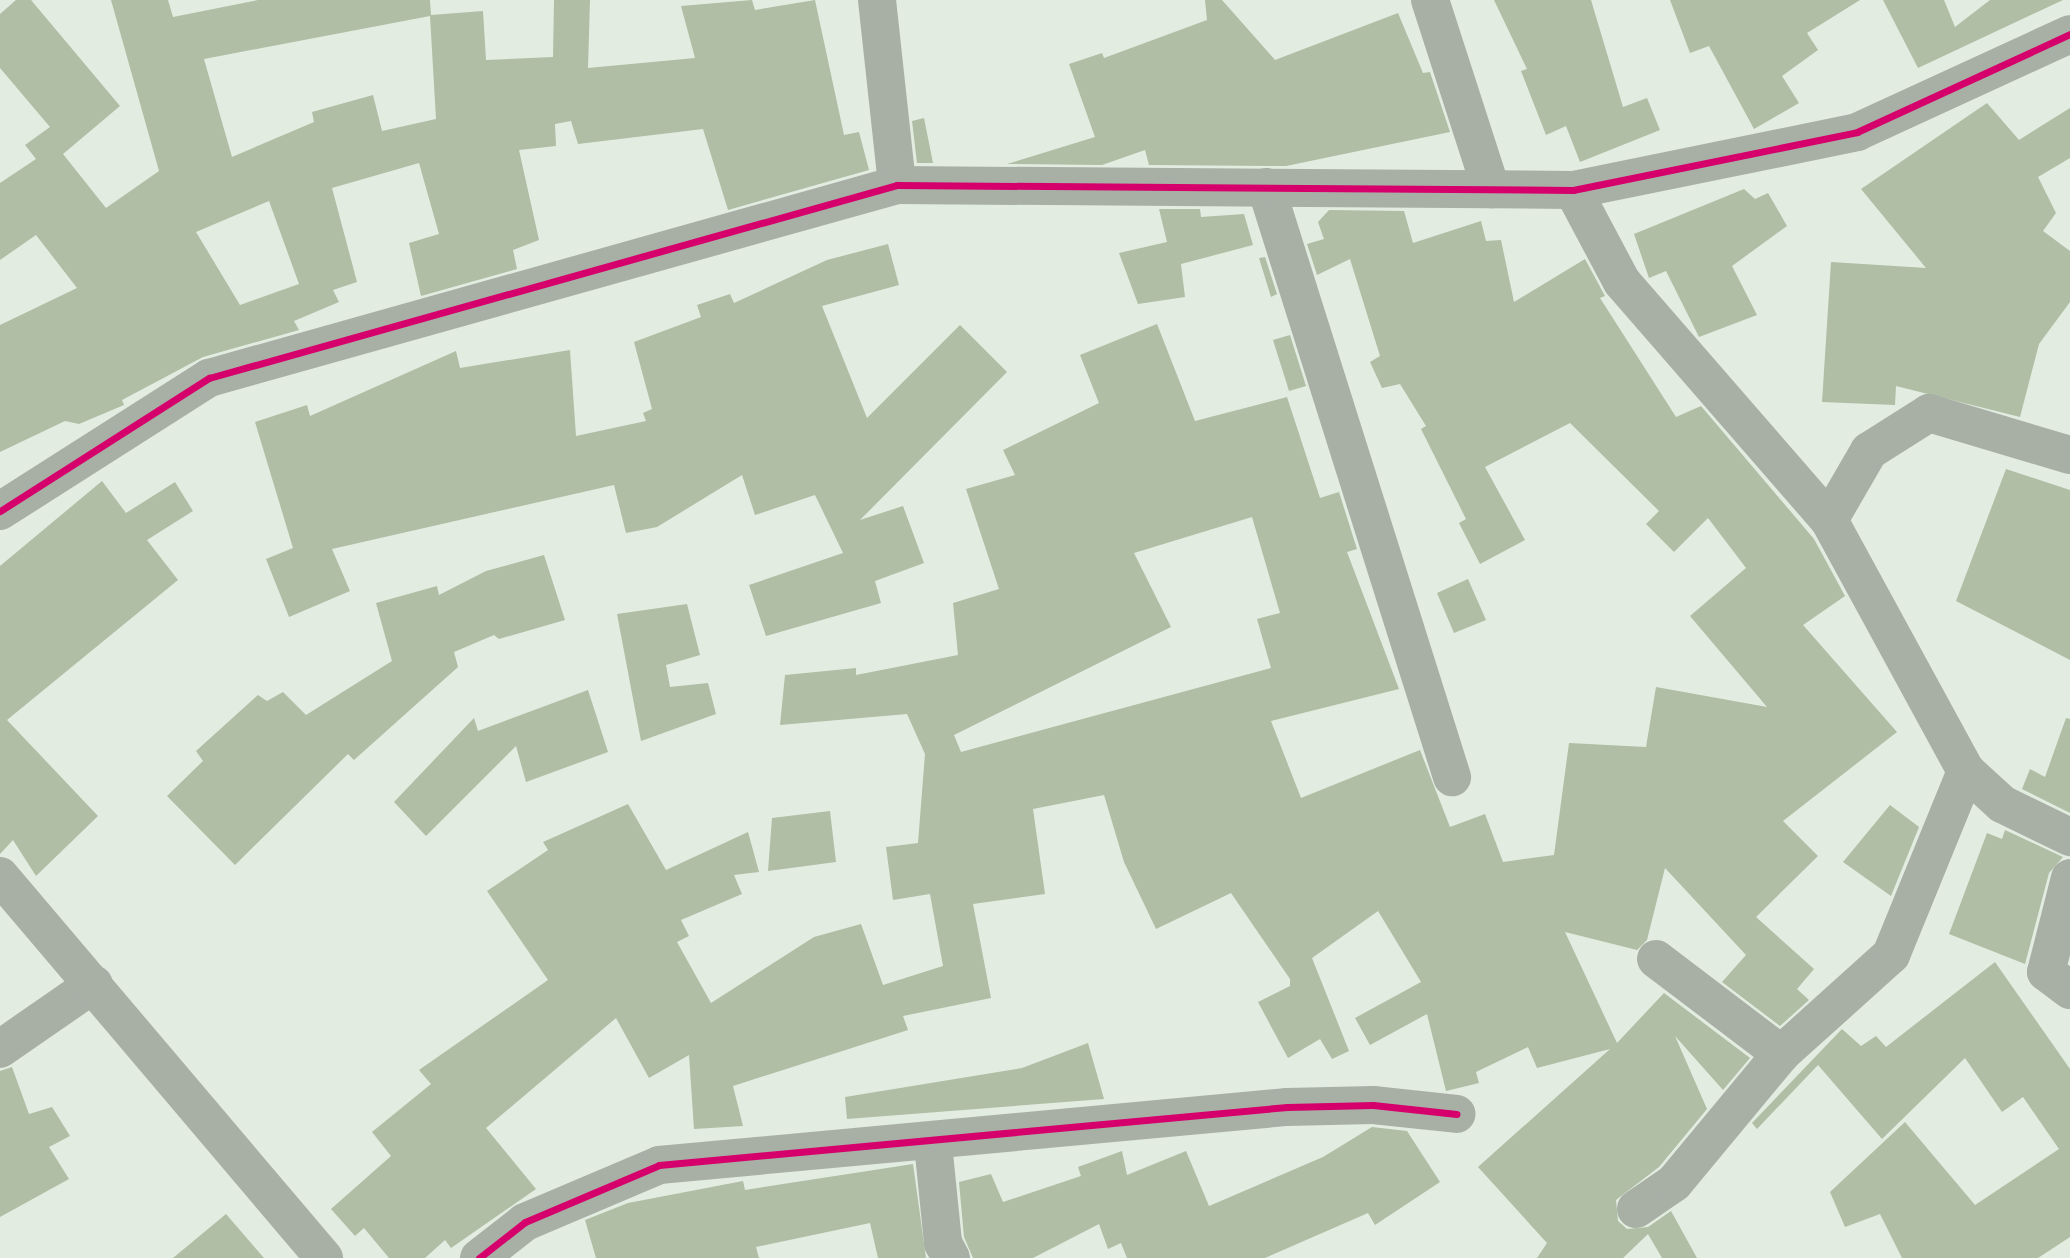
<!DOCTYPE html>
<style>
body{margin:0}
#map{position:relative;width:2070px;height:1258px;overflow:hidden;background:#e3ece1;font-family:Karla,sans-serif}
div>[style]{position:absolute}
.building>*{inset:0;background:#afbea4}
.minor>*{height:38px;margin:-19px;padding:0 19px;transform-origin:19px;border-radius:19px;background:#a8b0a6}
.tertiary>*{height:38px;margin:-19px;padding:0 19px;transform-origin:19px;border-radius:19px;background:#a8b0a6}
.cycleway>*{height:7px;margin:-3.5px;padding:0 3.5px;transform-origin:3.5px;border-radius:3.5px;background:#d6006c}
span{translate:-50% -50%;white-space:nowrap;text-align:center;line-height:1.15;-webkit-text-stroke:5px #ebf8e9;paint-order:stroke}
</style>
<div id="map">
<div class="building">
<i style="clip-path:polygon(evenodd,16px 0,31px 0,120px 106px,63px 154px,106px 208px,159px 171px,111px 0,168px 0,173px 17px,258px 0,430px 0,431px 15px,483px 11px,486px 60px,553px 57px,554px 0,590px 0,588px 68px,695px 58px,681px 6px,752px 0,755px 10px,815px 0,844px 135px,859px 132px,869px 170px,728px 210px,703px 129px,578px 144px,571px 121px,555px 124px,556px 146px,519px 150px,539px 240px,513px 250px,517px 269px,421px 296px,409px 243px,439px 234px,419px 163px,332px 188px,357px 282px,333px 290px,339px 302px,294px 321px,299px 330px,203px 357px,122px 400px,124px 405px,79px 424px,65px 421px,0 452px,0 325px,77px 288px,36px 235px,0 260px,0 183px,36px 159px,25px 145px,50px 127px,0 68px,0 14px,16px 0,430px 16px,436px 119px,382px 131px,373px 95px,312px 112px,314px 122px,232px 157px,204px 59px,430px 16px,16px 0,269px 201px,299px 284px,240px 305px,196px 232px,269px 201px)"></i>
<i style="clip-path:polygon(1205px 0,1222px 0,1275px 60px,1398px 13px,1423px 73px,1430px 72px,1450px 132px,1286px 166px,1149px 165px,1145px 150px,1102px 165px,1007px 164px,1095px 137px,1069px 64px,1102px 53px,1104px 58px,1207px 20px)"></i>
<i style="clip-path:polygon(1494px 0,1591px 0,1623px 107px,1647px 98px,1660px 130px,1580px 162px,1566px 126px,1546px 135px,1521px 71px,1527px 69px)"></i>
<i style="clip-path:polygon(1670px 0,1860px 0,1807px 33px,1818px 50px,1782px 76px,1799px 103px,1754px 129px,1709px 46px,1690px 53px)"></i>
<i style="clip-path:polygon(1883px 0,1944px 0,1955px 27px,1990px 0,2063px 0,1918px 68px)"></i>
<i style="clip-path:polygon(1987px 103px,2019px 140px,2070px 108px,2070px 158px,2038px 177px,2056px 213px,2043px 231px,2070px 251px,2070px 302px,2039px 344px,2020px 417px,1896px 386px,1895px 405px,1822px 402px,1831px 262px,1926px 268px,1861px 189px)"></i>
<i style="clip-path:polygon(924px 118px,933px 163px,917px 163px,912px 121px)"></i>
<i style="clip-path:polygon(1744px 189px,1755px 199px,1768px 193px,1787px 226px,1732px 266px,1757px 315px,1699px 337px,1666px 271px,1649px 278px,1634px 234px)"></i>
<i style="clip-path:polygon(1159px 209px,1200px 209px,1201px 217px,1244px 214px,1253px 245px,1181px 264px,1185px 297px,1138px 304px,1119px 253px,1167px 242px)"></i>
<i style="clip-path:polygon(evenodd,1329px 210px,1404px 211px,1413px 243px,1481px 221px,1486px 241px,1501px 240px,1514px 302px,1585px 259px,1605px 296px,1600px 298px,1676px 417px,1701px 406px,1814px 539px,1845px 596px,1803px 625px,1897px 732px,1783px 821px,1818px 856px,1756px 917px,1814px 969px,1797px 989px,1809px 1000px,1780px 1026px,1722px 982px,1746px 955px,1665px 868px,1647px 940px,1637px 950px,1565px 932px,1617px 1043px,1664px 993px,1750px 1058px,1723px 1090px,1675px 1036px,1707px 1109px,1659px 1167px,1616px 1200px,1618px 1221px,1627px 1229px,1648px 1227px,1671px 1211px,1697px 1258px,1662px 1258px,1648px 1234px,1623px 1258px,1537px 1258px,1547px 1243px,1478px 1167px,1610px 1049px,1537px 1068px,1528px 1047px,1476px 1072px,1479px 1083px,1446px 1091px,1427px 1014px,1370px 1045px,1355px 1018px,1421px 982px,1378px 911px,1312px 958px,1349px 1051px,1332px 1059px,1320px 1039px,1288px 1058px,1258px 1002px,1290px 986px,1290px 979px,1231px 893px,1156px 929px,1124px 862px,1104px 795px,1033px 809px,1045px 894px,973px 904px,991px 998px,903px 1016px,908px 1030px,733px 1086px,743px 1126px,694px 1129px,689px 1055px,649px 1078px,616px 1018px,486px 1128px,536px 1189px,451px 1248px,445px 1240px,425px 1258px,389px 1258px,364px 1228px,355px 1236px,331px 1209px,391px 1156px,372px 1132px,431px 1084px,419px 1070px,548px 980px,487px 891px,548px 850px,543px 842px,628px 804px,666px 870px,748px 832px,759px 872px,734px 875px,742px 894px,681px 920px,689px 936px,677px 942px,711px 1003px,814px 937px,861px 924px,883px 985px,943px 966px,930px 894px,893px 900px,886px 847px,918px 843px,925px 754px,907px 714px,780px 725px,785px 675px,856px 668px,856px 675px,958px 655px,953px 603px,999px 589px,966px 489px,1015px 475px,1003px 450px,1099px 403px,1080px 355px,1157px 324px,1195px 421px,1287px 397px,1320px 498px,1339px 492px,1357px 549px,1347px 552px,1399px 689px,1271px 721px,1301px 798px,1420px 750px,1450px 827px,1485px 814px,1503px 862px,1554px 855px,1569px 743px,1646px 747px,1656px 687px,1767px 707px,1690px 616px,1746px 568px,1708px 518px,1674px 552px,1646px 524px,1659px 511px,1570px 423px,1485px 467px,1525px 540px,1480px 564px,1459px 523px,1466px 519px,1421px 429px,1426px 426px,1400px 384px,1382px 388px,1370px 362px,1380px 356px,1350px 259px,1317px 275px,1307px 244px,1324px 239px,1318px 222px,1329px 210px,1252px 517px,1280px 613px,1257px 619px,1271px 668px,961px 752px,954px 735px,1171px 627px,1134px 553px,1252px 517px)"></i>
<i style="clip-path:polygon(888px 244px,899px 285px,822px 306px,867px 418px,960px 325px,1007px 372px,860px 520px,903px 506px,924px 563px,875px 581px,881px 603px,766px 636px,749px 585px,843px 553px,815px 495px,755px 515px,742px 475px,657px 527px,626px 533px,614px 485px,332px 549px,350px 591px,289px 617px,266px 559px,293px 548px,255px 422px,307px 405px,310px 416px,456px 351px,460px 368px,570px 350px,576px 436px,646px 421px,643px 413px,652px 409px,634px 342px,701px 317px,697px 305px,730px 294px,734px 303px,827px 260px)"></i>
<i style="clip-path:polygon(1265px 257px,1277px 294px,1271px 297px,1259px 258px)"></i>
<i style="clip-path:polygon(1290px 335px,1306px 386px,1289px 391px,1273px 340px)"></i>
<i style="clip-path:polygon(2006px 469px,2070px 490px,2070px 660px,1956px 601px)"></i>
<i style="clip-path:polygon(102px 481px,126px 513px,175px 482px,193px 511px,147px 540px,178px 580px,7px 720px,98px 816px,36px 876px,13px 840px,0 854px,0 566px)"></i>
<i style="clip-path:polygon(544px 555px,565px 620px,499px 639px,494px 635px,454px 652px,458px 667px,354px 760px,348px 754px,235px 865px,167px 796px,203px 761px,196px 751px,258px 695px,267px 701px,283px 692px,306px 715px,392px 661px,376px 603px,437px 586px,439px 595px,486px 571px)"></i>
<i style="clip-path:polygon(1468px 579px,1486px 620px,1454px 633px,1437px 593px)"></i>
<i style="clip-path:polygon(687px 604px,700px 655px,666px 665px,670px 687px,708px 683px,716px 714px,641px 741px,617px 614px)"></i>
<i style="clip-path:polygon(588px 690px,608px 752px,526px 782px,516px 746px,426px 836px,394px 802px,474px 718px,478px 731px)"></i>
<i style="clip-path:polygon(2066px 718px,2070px 719px,2070px 813px,2022px 789px,2030px 769px,2045px 777px)"></i>
<i style="clip-path:polygon(1890px 805px,1919px 827px,1891px 896px,1843px 862px)"></i>
<i style="clip-path:polygon(830px 811px,836px 862px,768px 871px,772px 818px)"></i>
<i style="clip-path:polygon(2005px 830px,2063px 857px,2049px 873px,2025px 964px,1949px 934px,1987px 833px,2002px 839px)"></i>
<i style="clip-path:polygon(1995px 962px,2070px 1069px,2070px 1237px,2038px 1258px,1902px 1258px,1880px 1214px,1845px 1227px,1830px 1192px,1905px 1122px,1975px 1205px,2059px 1149px,2023px 1097px,2002px 1112px,1965px 1058px,1882px 1139px,1818px 1065px,1757px 1129px,1752px 1123px,1842px 1029px,1861px 1046px,1876px 1036px,1886px 1047px)"></i>
<i style="clip-path:polygon(1088px 1043px,1104px 1099px,847px 1119px,845px 1097px,1022px 1068px)"></i>
<i style="clip-path:polygon(12px 1067px,29px 1114px,52px 1107px,70px 1136px,49px 1147px,69px 1179px,0 1217px,0 1071px)"></i>
<i style="clip-path:polygon(1372px 1127px,1407px 1131px,1440px 1182px,1375px 1225px,1368px 1213px,1265px 1258px,1127px 1258px,1121px 1243px,1108px 1249px,1099px 1224px,1033px 1258px,973px 1258px,964px 1237px,959px 1182px,991px 1174px,1003px 1202px,1081px 1176px,1078px 1167px,1122px 1151px,1127px 1175px,1186px 1151px,1209px 1206px,1323px 1157px)"></i>
<i style="clip-path:polygon(913px 1164px,926px 1258px,878px 1258px,870px 1223px,756px 1247px,759px 1258px,596px 1258px,585px 1220px,628px 1203px,743px 1181px,745px 1190px)"></i>
<i style="clip-path:polygon(226px 1214px,264px 1258px,173px 1258px)"></i>
</div>
<div class="minor">
<i style="left:877px;top:0;width:186px;rotate:83.8deg"></i>
<i style="left:1430px;top:0;width:199px;rotate:72.1deg"></i>
<i style="left:1266px;top:187px;width:619px;rotate:72.5deg"></i>
<i style="left:1573px;top:190px;width:104px;rotate:62deg"></i>
<i style="left:1622px;top:282px;width:315px;rotate:49deg"></i>
<i style="left:1829px;top:520px;width:286px;rotate:61.4deg"></i>
<i style="left:1966px;top:771px;width:49px;rotate:42.5deg"></i>
<i style="left:2002px;top:804px;width:76px;rotate:25.9deg"></i>
<i style="left:0;top:511px;width:248px;rotate:-32.5deg"></i>
<i style="left:209px;top:378px;width:715px;rotate:-15.67deg"></i>
<i style="left:897px;top:185px;width:676px;rotate:0.42deg"></i>
<i style="left:1573px;top:190px;width:290px;rotate:-11.5deg"></i>
<i style="left:1857px;top:132px;width:234px;rotate:-24.7deg"></i>
<i style="left:1829px;top:520px;width:80px;rotate:-59.9deg"></i>
<i style="left:1869px;top:451px;width:71px;rotate:-32.3deg"></i>
<i style="left:1929px;top:413px;width:147px;rotate:16.6deg"></i>
<i style="left:2070px;top:878px;width:97px;rotate:104.3deg"></i>
<i style="left:2046px;top:972px;width:30px;rotate:37deg"></i>
<i style="left:1656px;top:959px;width:157px;rotate:37.2deg"></i>
<i style="left:1781px;top:1054px;width:148px;rotate:-42deg"></i>
<i style="left:1891px;top:955px;width:199px;rotate:-67.8deg"></i>
<i style="left:0;top:1049px;width:114px;rotate:-34.7deg"></i>
<i style="left:933px;top:1144px;width:100px;rotate:84.2deg"></i>
<i style="left:943px;top:1243px;width:17px;rotate:62deg"></i>
<i style="left:1636px;top:1209px;width:46px;rotate:-34.4deg"></i>
<i style="left:1674px;top:1183px;width:168px;rotate:-50.3deg"></i>
<i style="left:479px;top:1258px;width:58px;rotate:-38deg"></i>
<i style="left:525px;top:1222px;width:146px;rotate:-23deg"></i>
<i style="left:659px;top:1165px;width:631px;rotate:-5.28deg"></i>
<i style="left:1287px;top:1107px;width:86px;rotate:-1.3deg"></i>
<i style="left:1373px;top:1105px;width:84px;rotate:6.1deg"></i>
</div>
<div class="tertiary">
<i style="left:0;top:876px;width:501px;rotate:49.7deg"></i>
</div>
<div class="cycleway">
<i style="left:0;top:511px;width:248px;rotate:-32.5deg"></i>
<i style="left:209px;top:378px;width:715px;rotate:-15.67deg"></i>
<i style="left:897px;top:185px;width:676px;rotate:0.42deg"></i>
<i style="left:1573px;top:190px;width:290px;rotate:-11.5deg"></i>
<i style="left:1857px;top:132px;width:234px;rotate:-24.7deg"></i>
<i style="left:479px;top:1258px;width:58px;rotate:-38deg"></i>
<i style="left:525px;top:1222px;width:146px;rotate:-23deg"></i>
<i style="left:659px;top:1165px;width:631px;rotate:-5.28deg"></i>
<i style="left:1287px;top:1107px;width:86px;rotate:-1.3deg"></i>
<i style="left:1373px;top:1105px;width:84px;rotate:6.1deg"></i>
</div>
</div>
